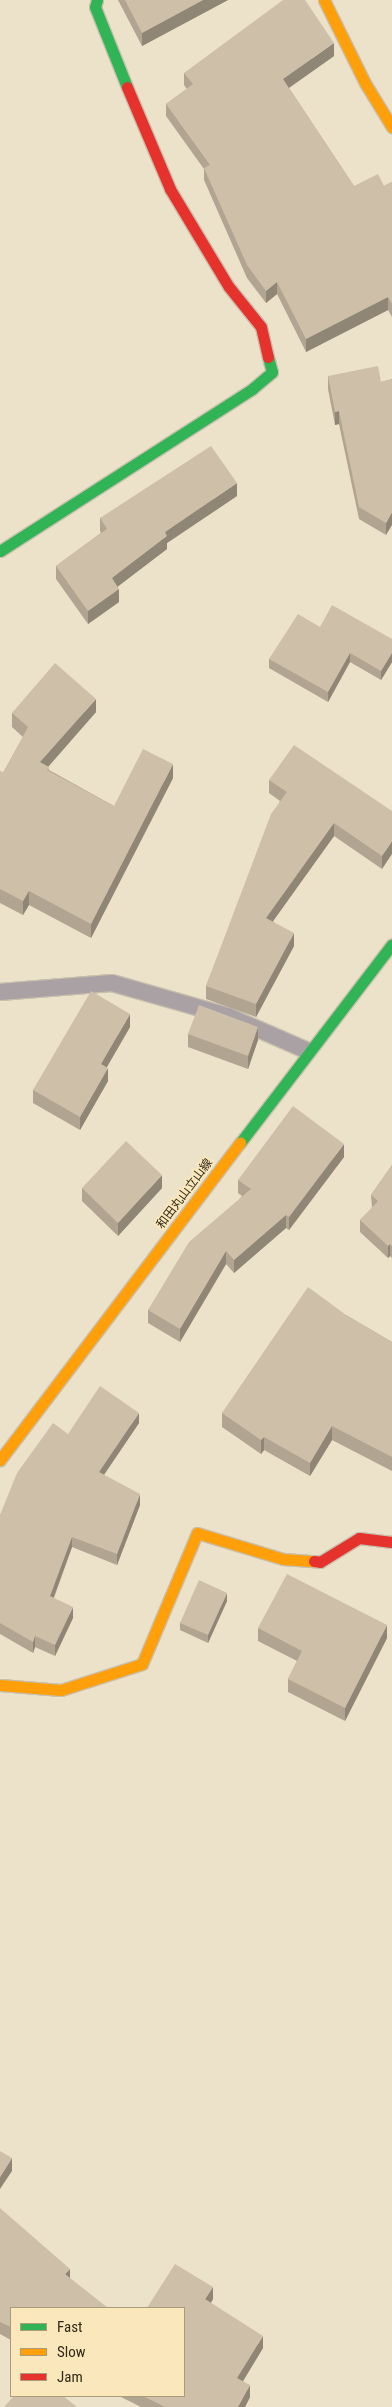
<!DOCTYPE html>
<meta charset="utf-8">
<style>
body{margin:0}
#map{position:relative;width:392px;height:2407px;overflow:hidden;background:#ece1c9;font-family:"Roboto Condensed","Noto Sans JP",sans-serif}
div>[style]{position:absolute}
.roads{filter:drop-shadow(1px 0 #c8bfac) drop-shadow(-1px 0 #c8bfac) drop-shadow(0 1px #c8bfac) drop-shadow(0 -1px #c8bfac)}
.lane>*{height:16px;margin:-8px;padding:0 8px;transform-origin:8px;border-radius:8px;background:#aaa1a4}
.fast>*{height:11px;margin:-5.5px;padding:0 5.5px;transform-origin:5.5px;border-radius:5.5px;background:#30b455}
.slow>*{height:11px;margin:-5.5px;padding:0 5.5px;transform-origin:5.5px;border-radius:5.5px;background:#ff9f0a}
.jam>*{height:11px;margin:-5.5px;padding:0 5.5px;transform-origin:5.5px;border-radius:5.5px;background:#e5322d}
.wall>*{inset:0;background:#b1a491}
.shaded-wall>*{inset:0;background:#908676}
.building>*{inset:0;background:#cebfa9}
span{translate:-50% -50%;white-space:nowrap;text-align:center;line-height:1.15;-webkit-text-stroke:4px #fae7bb;paint-order:stroke}
.street-label{font-size:12px;color:#312a19}
.legend{position:absolute;left:10px;top:2307px;width:175px;height:90px;box-sizing:border-box;background:#fae7bb;border:1px solid #aa9b7a;margin:0;padding:6px 9px;list-style:none;font-size:15px;color:#312a19}
.legend li{display:flex;align-items:center;gap:10px;height:25px}
.legend b{width:25px;border:1px solid #aa9b7a}
</style>
<div id="map">
<div class="roads">
<div class="lane">
<i style="left:0;top:992px;width:112px;rotate:-4.6deg"></i>
<i style="left:112px;top:983px;width:121px;rotate:15.9deg"></i>
<i style="left:228px;top:1016px;width:87px;rotate:23.6deg"></i>
</div>
<div class="fast">
<i style="left:97px;top:0;width:7px;rotate:106deg"></i>
<i style="left:95px;top:7px;width:86px;rotate:68.2deg"></i>
<i style="left:0;top:551px;width:300px;rotate:-32.7deg"></i>
<i style="left:252px;top:389px;width:26px;rotate:-40deg"></i>
<i style="left:272px;top:372px;width:16px;rotate:-105deg"></i>
<i style="left:240px;top:1143px;width:250px;rotate:-52.6deg"></i>
</div>
<div class="slow">
<i style="left:324px;top:0;width:93px;rotate:63.7deg"></i>
<i style="left:365px;top:83px;width:52px;rotate:58.5deg"></i>
<i style="left:0;top:1460px;width:398px;rotate:-52.9deg"></i>
<i style="left:0;top:1685px;width:61px;rotate:4.7deg"></i>
<i style="left:61px;top:1690px;width:85px;rotate:-17.8deg"></i>
<i style="left:142px;top:1664px;width:142px;rotate:-67.2deg"></i>
<i style="left:197px;top:1533px;width:90px;rotate:16.8deg"></i>
<i style="left:283px;top:1559px;width:31px;rotate:4deg"></i>
</div>
<div class="jam">
<i style="left:127px;top:87px;width:111px;rotate:67.1deg"></i>
<i style="left:170px;top:189px;width:114px;rotate:59deg"></i>
<i style="left:229px;top:287px;width:51px;rotate:51.3deg"></i>
<i style="left:261px;top:327px;width:31px;rotate:77deg"></i>
<i style="left:314px;top:1561px;width:6px;rotate:9deg"></i>
<i style="left:320px;top:1562px;width:46px;rotate:-31.6deg"></i>
<i style="left:359px;top:1538px;width:33px;rotate:7deg"></i>
</div>
</div>
<div class="wall">
<i style="clip-path:polygon(118px 0,228px 0,142px 46px)"></i>
<i style="clip-path:polygon(334px 56px,289px 88px,354px 186px,384px 186px,392px 182px,392px 317px,388px 310px,306px 352px,277px 294px,266px 303px,247px 278px,204px 180px,204px 169px,166px 116px,166px 104px,187px 89px,184px 85px,184px 73px)"></i>
<i style="clip-path:polygon(328px 376px,381px 382px,392px 379px,386px 535px,359px 519px,339px 424px,335px 425px,328px 389px)"></i>
<i style="clip-path:polygon(237px 496px,167px 543px,167px 549px,118px 586px,119px 602px,88px 624px,56px 579px,56px 566px,101px 533px,100px 531px,100px 518px)"></i>
<i style="clip-path:polygon(320px 627px,392px 639px,392px 662px,381px 680px,350px 662px,328px 702px,269px 668px,269px 659px)"></i>
<i style="clip-path:polygon(96px 712px,48px 767px,49px 770px,114px 806px,173px 778px,91px 938px,29px 905px,23px 915px,0 903px,0 771px,3px 773px,23px 737px,12px 727px,12px 713px)"></i>
<i style="clip-path:polygon(269px 780px,392px 811px,382px 869px,334px 836px,273px 921px,294px 946px,256px 1017px,206px 999px,206px 986px,280px 801px,269px 793px)"></i>
<i style="clip-path:polygon(130px 1027px,107px 1067px,108px 1081px,80px 1130px,33px 1103px,33px 1090px)"></i>
<i style="clip-path:polygon(188px 1034px,258px 1040px,248px 1069px,188px 1047px)"></i>
<i style="clip-path:polygon(344px 1157px,289px 1230px,286px 1228px,234px 1273px,226px 1264px,180px 1342px,148px 1323px,148px 1310px,242px 1196px,238px 1193px,238px 1180px)"></i>
<i style="clip-path:polygon(392px 1165px,392px 1258px,390px 1256px,388px 1258px,360px 1232px,360px 1220px,372px 1208px,371px 1195px)"></i>
<i style="clip-path:polygon(82px 1188px,162px 1188px,118px 1236px,82px 1201px)"></i>
<i style="clip-path:polygon(346px 1315px,392px 1342px,392px 1471px,332px 1440px,310px 1476px,264px 1450px,261px 1454px,222px 1427px,222px 1413px)"></i>
<i style="clip-path:polygon(139px 1423px,104px 1475px,140px 1505px,117px 1565px,72px 1547px,54px 1598px,73px 1618px,55px 1656px,35px 1647px,33px 1653px,0 1634px,0 1515px,68px 1434px)"></i>
<i style="clip-path:polygon(227px 1601px,208px 1643px,180px 1630px,180px 1623px)"></i>
<i style="clip-path:polygon(258px 1628px,387px 1638px,345px 1721px,288px 1692px,288px 1679px,297px 1661px,258px 1641px)"></i>
<i style="clip-path:polygon(0 2208px,11px 2308px,11px 2340px,0 2334px)"></i>
<i style="clip-path:polygon(213px 2299px,211px 2303px,263px 2348px,243px 2381px,250px 2397px,245px 2407px,141px 2407px,119px 2396px,184px 2396px,184px 2308px)"></i>
</div>
<div class="shaded-wall">
<i style="clip-path:polygon(203px 0,228px 0,142px 46px,142px 33px)"></i>
<i style="clip-path:polygon(334px 43px,334px 56px,283px 92px,283px 79px)"></i>
<i style="clip-path:polygon(277px 282px,277px 294px,266px 303px,266px 291px)"></i>
<i style="clip-path:polygon(388px 297px,388px 310px,306px 352px,306px 339px)"></i>
<i style="clip-path:polygon(339px 411px,339px 424px,335px 425px,335px 412px)"></i>
<i style="clip-path:polygon(237px 483px,237px 496px,167px 543px,167px 549px,112px 591px,112px 578px,165px 532px)"></i>
<i style="clip-path:polygon(392px 512px,392px 525px,386px 535px,386px 523px)"></i>
<i style="clip-path:polygon(119px 589px,119px 602px,88px 624px,88px 611px)"></i>
<i style="clip-path:polygon(350px 653px,350px 662px,328px 702px,328px 692px)"></i>
<i style="clip-path:polygon(392px 653px,392px 662px,381px 680px,381px 671px)"></i>
<i style="clip-path:polygon(96px 699px,96px 712px,40px 776px,40px 762px)"></i>
<i style="clip-path:polygon(173px 764px,173px 778px,91px 938px,91px 924px)"></i>
<i style="clip-path:polygon(334px 823px,334px 836px,266px 931px,266px 918px)"></i>
<i style="clip-path:polygon(392px 841px,392px 854px,382px 869px,382px 856px)"></i>
<i style="clip-path:polygon(29px 891px,29px 905px,23px 915px,23px 901px)"></i>
<i style="clip-path:polygon(294px 933px,294px 946px,256px 1017px,256px 1004px)"></i>
<i style="clip-path:polygon(130px 1014px,130px 1027px,101px 1077px,101px 1064px)"></i>
<i style="clip-path:polygon(258px 1027px,258px 1040px,248px 1069px,248px 1056px)"></i>
<i style="clip-path:polygon(108px 1068px,108px 1081px,80px 1130px,80px 1117px)"></i>
<i style="clip-path:polygon(344px 1144px,344px 1157px,289px 1230px,289px 1217px)"></i>
<i style="clip-path:polygon(162px 1175px,162px 1188px,118px 1236px,118px 1223px)"></i>
<i style="clip-path:polygon(286px 1215px,286px 1228px,234px 1273px,234px 1260px)"></i>
<i style="clip-path:polygon(390px 1244px,390px 1256px,388px 1258px,388px 1246px)"></i>
<i style="clip-path:polygon(226px 1251px,226px 1264px,180px 1342px,180px 1329px)"></i>
<i style="clip-path:polygon(139px 1413px,139px 1423px,99px 1482px,99px 1472px)"></i>
<i style="clip-path:polygon(332px 1426px,332px 1440px,310px 1476px,310px 1463px)"></i>
<i style="clip-path:polygon(264px 1437px,264px 1450px,261px 1454px,261px 1440px)"></i>
<i style="clip-path:polygon(140px 1494px,140px 1505px,117px 1565px,117px 1554px)"></i>
<i style="clip-path:polygon(72px 1537px,72px 1547px,50px 1607px,50px 1596px)"></i>
<i style="clip-path:polygon(227px 1593px,227px 1601px,208px 1643px,208px 1635px)"></i>
<i style="clip-path:polygon(73px 1607px,73px 1618px,55px 1656px,55px 1645px)"></i>
<i style="clip-path:polygon(387px 1625px,387px 1638px,345px 1721px,345px 1708px)"></i>
<i style="clip-path:polygon(35px 1636px,35px 1647px,33px 1653px,33px 1642px)"></i>
<i style="clip-path:polygon(12px 2158px,12px 2171px,0 2189px,0 2177px)"></i>
<i style="clip-path:polygon(70px 2269px,70px 2281px,65px 2274px)"></i>
<i style="clip-path:polygon(213px 2287px,213px 2299px,205px 2312px,205px 2299px)"></i>
<i style="clip-path:polygon(263px 2336px,263px 2348px,237px 2391px,237px 2378px)"></i>
<i style="clip-path:polygon(250px 2385px,250px 2397px,245px 2407px,238px 2407px)"></i>
</div>
<div class="building">
<i style="clip-path:polygon(125px 0,203px 0,142px 33px)"></i>
<i style="clip-path:polygon(283px 0,305px 0,334px 43px,283px 79px,354px 186px,378px 174px,384px 186px,392px 182px,392px 304px,388px 297px,306px 339px,277px 282px,266px 291px,247px 265px,204px 168px,210px 165px,166px 104px,193px 84px,184px 73px)"></i>
<i style="clip-path:polygon(378px 366px,381px 382px,392px 379px,392px 512px,386px 523px,359px 507px,339px 411px,335px 412px,328px 376px)"></i>
<i style="clip-path:polygon(211px 446px,237px 483px,165px 532px,167px 536px,112px 578px,119px 589px,88px 611px,56px 566px,107px 529px,100px 518px)"></i>
<i style="clip-path:polygon(332px 605px,392px 639px,392px 653px,381px 671px,350px 653px,328px 692px,269px 659px,298px 614px,320px 627px)"></i>
<i style="clip-path:polygon(55px 663px,96px 699px,40px 762px,49px 767px,47px 770px,114px 806px,143px 749px,173px 764px,91px 924px,29px 891px,23px 901px,0 889px,0 771px,3px 773px,28px 727px,12px 713px)"></i>
<i style="clip-path:polygon(294px 745px,392px 811px,392px 841px,382px 856px,334px 823px,266px 918px,294px 933px,256px 1004px,206px 986px,271px 814px,287px 792px,269px 780px)"></i>
<i style="clip-path:polygon(91px 991px,130px 1014px,101px 1064px,108px 1068px,80px 1117px,33px 1090px)"></i>
<i style="clip-path:polygon(199px 1005px,258px 1027px,248px 1056px,188px 1034px)"></i>
<i style="clip-path:polygon(293px 1106px,344px 1144px,289px 1217px,286px 1215px,234px 1260px,226px 1251px,180px 1329px,148px 1310px,189px 1242px,251px 1189px,238px 1180px)"></i>
<i style="clip-path:polygon(126px 1141px,162px 1175px,118px 1223px,82px 1188px)"></i>
<i style="clip-path:polygon(392px 1165px,392px 1246px,390px 1244px,388px 1246px,360px 1220px,378px 1201px,371px 1195px)"></i>
<i style="clip-path:polygon(308px 1287px,346px 1315px,392px 1342px,392px 1457px,332px 1426px,310px 1463px,264px 1437px,261px 1440px,222px 1413px)"></i>
<i style="clip-path:polygon(100px 1386px,139px 1413px,99px 1472px,140px 1494px,117px 1554px,72px 1537px,50px 1596px,73px 1607px,55px 1645px,35px 1636px,33px 1642px,0 1623px,0 1515px,17px 1473px,53px 1423px,68px 1434px)"></i>
<i style="clip-path:polygon(287px 1574px,387px 1625px,345px 1708px,288px 1679px,302px 1651px,258px 1628px)"></i>
<i style="clip-path:polygon(199px 1580px,227px 1593px,208px 1635px,180px 1623px)"></i>
<i style="clip-path:polygon(0 2151px,12px 2158px,0 2177px)"></i>
<i style="clip-path:polygon(0 2208px,70px 2269px,65px 2274px,108px 2308px,11px 2308px,11px 2327px,0 2322px)"></i>
<i style="clip-path:polygon(175px 2264px,213px 2287px,205px 2299px,263px 2336px,237px 2378px,250px 2385px,238px 2407px,165px 2407px,143px 2396px,184px 2396px,184px 2308px,147px 2308px)"></i>
<i style="clip-path:polygon(14px 2396px,63px 2396px,77px 2407px,4px 2407px)"></i>
</div>
<div class="street-label">
<span style="left:185px;top:1194px;rotate:-53deg">和田丸山立山線</span>
</div>
<ul class="legend">
<li><b style="height:6px;background:#30b455"></b>Fast</li>
<li><b style="height:6px;background:#ff9f0a"></b>Slow</li>
<li><b style="height:6px;background:#e5322d"></b>Jam</li>
</ul>
</div>
